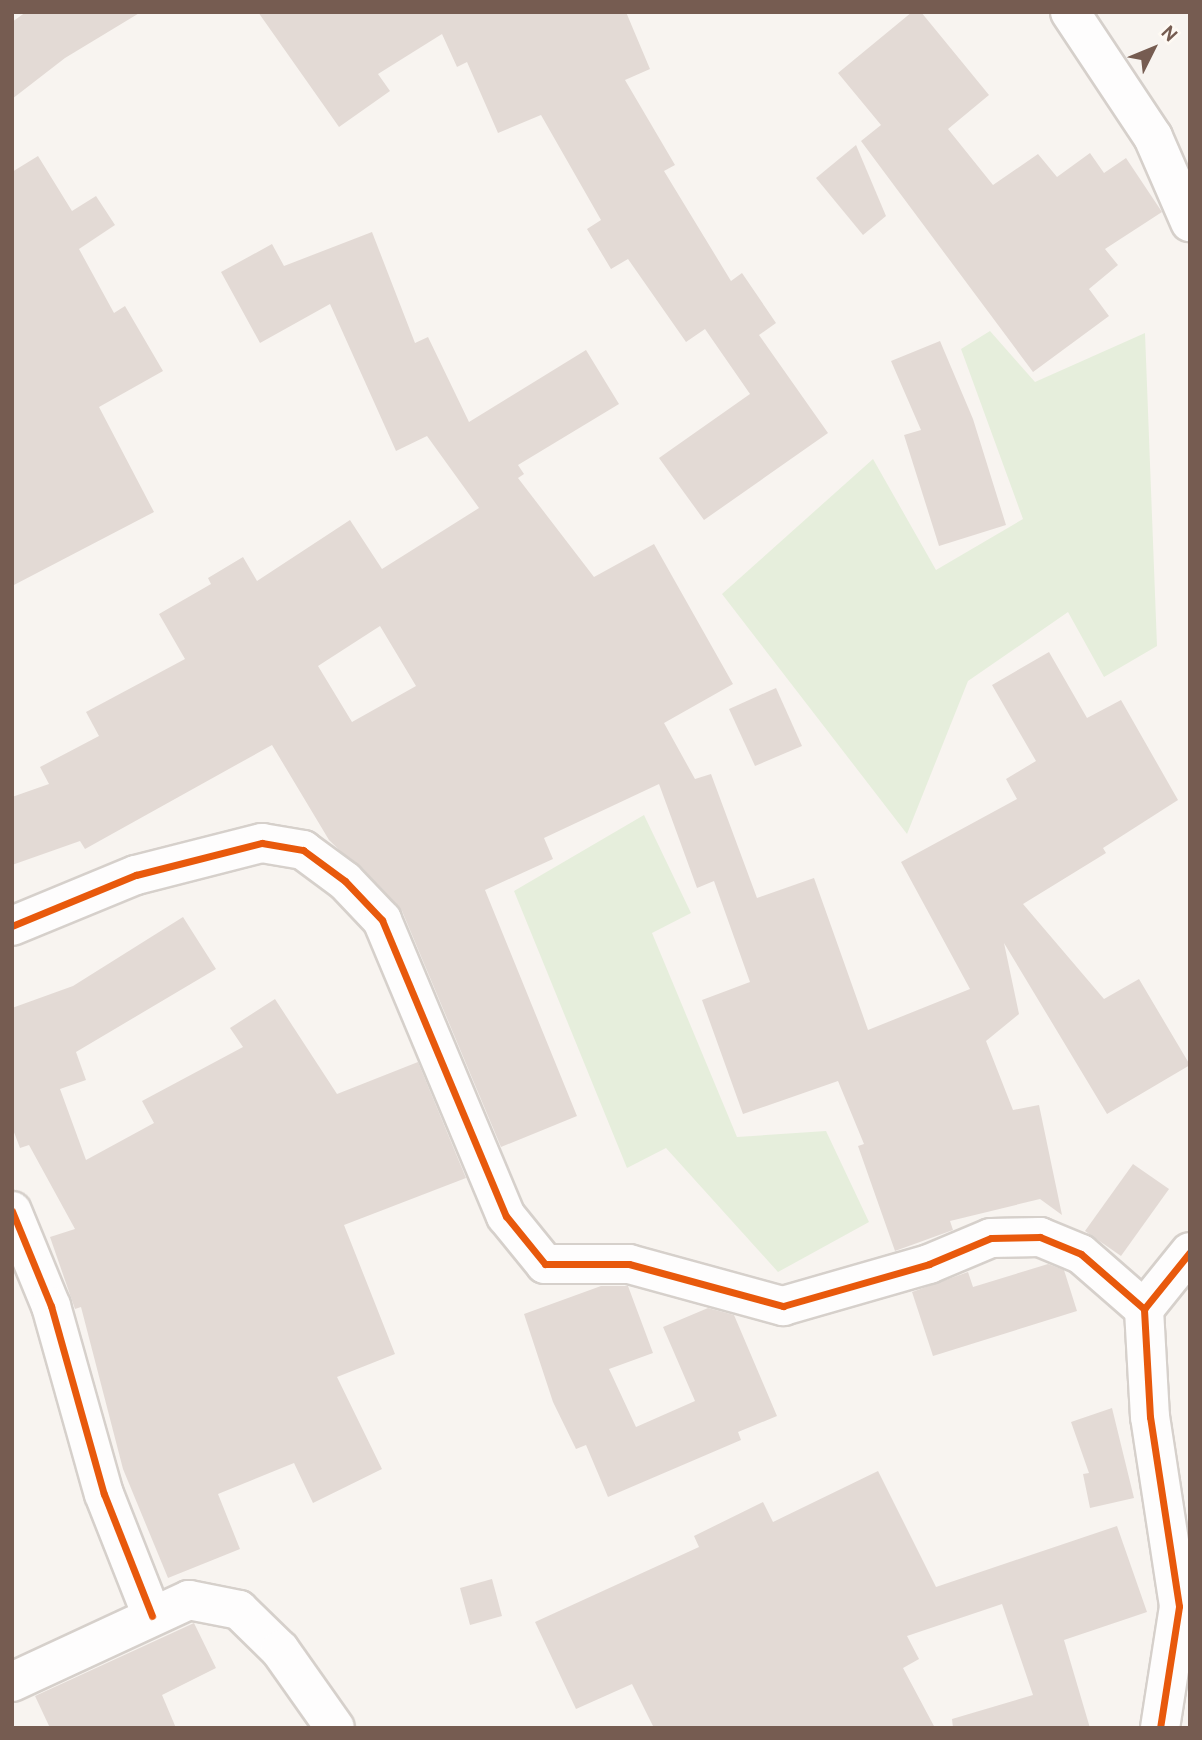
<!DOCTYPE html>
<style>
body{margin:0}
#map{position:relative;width:1202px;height:1740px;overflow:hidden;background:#f8f4f0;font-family:Overpass,sans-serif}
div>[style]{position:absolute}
.green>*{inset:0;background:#e6eedc}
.building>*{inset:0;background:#e3dad5}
.roads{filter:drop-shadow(2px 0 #d6d0cb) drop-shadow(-2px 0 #d6d0cb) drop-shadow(0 2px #d6d0cb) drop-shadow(0 -2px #d6d0cb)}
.minor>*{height:38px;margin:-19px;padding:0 19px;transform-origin:19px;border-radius:19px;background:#fefdfd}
.cycleway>*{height:7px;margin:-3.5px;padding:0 3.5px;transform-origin:3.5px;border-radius:3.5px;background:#e8590c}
span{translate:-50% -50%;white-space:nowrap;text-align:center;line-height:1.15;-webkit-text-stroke:5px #fef9f3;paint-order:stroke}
.frame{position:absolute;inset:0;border:14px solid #765c51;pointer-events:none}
.north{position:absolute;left:1118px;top:14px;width:70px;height:70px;-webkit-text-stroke:5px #fef9f3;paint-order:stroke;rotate:47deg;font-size:19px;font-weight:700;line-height:28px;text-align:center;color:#765c51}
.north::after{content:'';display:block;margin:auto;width:24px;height:32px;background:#765c51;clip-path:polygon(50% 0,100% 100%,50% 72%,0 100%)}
</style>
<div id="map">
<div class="green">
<i style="clip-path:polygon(990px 331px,1035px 382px,1145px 333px,1157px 646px,1104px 677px,1068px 612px,968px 681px,907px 834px,722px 594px,873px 459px,936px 570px,1023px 519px,961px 349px)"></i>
<i style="clip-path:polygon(644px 815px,691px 913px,652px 933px,737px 1137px,826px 1131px,869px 1222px,778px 1272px,666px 1148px,627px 1168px,514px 891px)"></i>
</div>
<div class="building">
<i style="clip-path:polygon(26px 12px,141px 12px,65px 58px,12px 99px,12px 22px)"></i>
<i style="clip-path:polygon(258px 12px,626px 12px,650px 69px,625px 80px,675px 165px,664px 171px,731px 281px,742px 273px,776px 323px,759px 335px,828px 433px,704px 520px,659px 458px,750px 394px,705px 329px,686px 342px,628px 259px,611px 269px,587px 229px,601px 220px,541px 115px,498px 133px,467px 62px,457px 67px,442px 34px,378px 74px,390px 91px,339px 127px)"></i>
<i style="clip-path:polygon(912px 12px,921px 12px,989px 95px,948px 129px,993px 185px,1038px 154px,1057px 177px,1090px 153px,1104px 173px,1126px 158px,1162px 212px,1105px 249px,1118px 265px,1089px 289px,1109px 316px,1033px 372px,861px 141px,881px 125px,838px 73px)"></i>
<i style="clip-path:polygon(856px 145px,886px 216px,863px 235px,816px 178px)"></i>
<i style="clip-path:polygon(38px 156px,72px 211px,96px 196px,115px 225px,79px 249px,114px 313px,125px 306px,163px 371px,99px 407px,154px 512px,12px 586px,12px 172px)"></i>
<i style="clip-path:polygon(evenodd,372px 232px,415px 343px,428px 337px,469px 422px,586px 350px,619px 404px,518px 465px,524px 474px,518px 478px,594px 577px,654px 544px,733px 684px,664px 723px,695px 779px,711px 774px,757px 898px,814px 878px,868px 1030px,970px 989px,901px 862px,1017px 799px,1006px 779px,1036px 761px,992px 685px,1049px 652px,1087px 718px,1121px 700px,1178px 800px,1103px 848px,1106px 853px,1023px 904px,1104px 999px,1139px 979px,1190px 1065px,1107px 1114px,1004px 943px,1019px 1014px,986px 1041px,1013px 1110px,1039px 1105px,1062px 1215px,1040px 1199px,950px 1221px,953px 1230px,895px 1251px,858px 1146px,864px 1144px,838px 1081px,743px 1114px,702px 1000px,750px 982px,714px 881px,697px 888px,659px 784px,544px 838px,553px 859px,485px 890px,577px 1116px,501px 1147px,402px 911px,329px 840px,272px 745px,85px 849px,80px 841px,12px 865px,12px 797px,49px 784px,40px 767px,99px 736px,86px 712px,185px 659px,159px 614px,211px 584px,208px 578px,243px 557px,257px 581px,350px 520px,382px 569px,479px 508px,427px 436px,396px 451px,330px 304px,260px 343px,221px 272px,272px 244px,284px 266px,372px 232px,380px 626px,416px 686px,352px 722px,318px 666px,380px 626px)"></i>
<i style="clip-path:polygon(940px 341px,973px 419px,1006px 525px,939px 546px,904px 435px,921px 430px,891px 361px)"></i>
<i style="clip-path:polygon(776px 688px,802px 746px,755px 766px,729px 709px)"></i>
<i style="clip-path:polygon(183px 917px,216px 969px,76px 1052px,86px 1080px,60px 1089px,86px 1160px,154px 1123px,142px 1101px,243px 1047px,230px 1028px,275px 999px,337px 1094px,418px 1062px,466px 1178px,344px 1225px,395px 1354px,337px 1377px,382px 1469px,313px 1503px,294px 1463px,218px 1494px,240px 1549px,168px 1578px,123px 1469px,81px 1307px,75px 1309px,50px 1237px,75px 1229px,29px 1145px,20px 1148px,12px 1127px,12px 1008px,73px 986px)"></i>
<i style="clip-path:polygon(1133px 1164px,1169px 1189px,1121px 1256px,1085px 1231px)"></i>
<i style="clip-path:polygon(1048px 1264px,1064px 1270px,1077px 1311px,933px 1356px,912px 1292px,968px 1272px,973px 1287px)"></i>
<i style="clip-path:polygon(601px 1286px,628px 1286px,653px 1353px,609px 1369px,636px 1427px,695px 1401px,663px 1327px,708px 1308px,734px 1315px,777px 1416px,738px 1432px,741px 1440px,608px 1497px,586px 1445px,576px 1449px,553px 1402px,524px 1314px)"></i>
<i style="clip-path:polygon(1112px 1408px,1134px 1498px,1090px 1508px,1083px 1474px,1089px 1473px,1071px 1422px)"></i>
<i style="clip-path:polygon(878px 1471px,936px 1587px,1117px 1526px,1147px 1612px,1064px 1640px,1090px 1728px,953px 1728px,952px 1719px,1033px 1695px,1002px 1604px,907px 1636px,919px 1659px,903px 1668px,935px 1728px,654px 1728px,632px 1684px,576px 1709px,535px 1622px,699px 1547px,694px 1536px,763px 1502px,773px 1522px)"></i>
<i style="clip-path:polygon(492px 1579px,502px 1616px,470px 1625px,460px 1588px)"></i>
<i style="clip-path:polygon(194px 1623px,216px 1668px,162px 1695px,176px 1728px,50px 1728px,35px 1696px)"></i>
</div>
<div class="roads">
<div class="minor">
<i style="left:1070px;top:12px;width:150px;rotate:56.4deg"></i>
<i style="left:1153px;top:137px;width:93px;rotate:66.5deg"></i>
<i style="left:12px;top:926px;width:134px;rotate:-22.4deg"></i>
<i style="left:136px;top:875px;width:130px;rotate:-14.3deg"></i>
<i style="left:262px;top:843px;width:42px;rotate:9.7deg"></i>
<i style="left:303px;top:850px;width:52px;rotate:36.4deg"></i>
<i style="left:345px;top:881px;width:54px;rotate:46.5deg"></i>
<i style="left:382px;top:920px;width:321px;rotate:67.3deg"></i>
<i style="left:506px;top:1216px;width:62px;rotate:50.9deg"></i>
<i style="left:545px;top:1264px;width:84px"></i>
<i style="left:629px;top:1264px;width:160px;rotate:15.3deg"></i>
<i style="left:783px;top:1306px;width:152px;rotate:-16deg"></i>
<i style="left:929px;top:1264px;width:67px;rotate:-22.8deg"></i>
<i style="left:991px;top:1238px;width:49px;rotate:-1.2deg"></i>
<i style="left:1040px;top:1237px;width:44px;rotate:22.5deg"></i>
<i style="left:1081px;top:1254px;width:84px;rotate:41.1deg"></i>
<i style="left:12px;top:1211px;width:103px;rotate:67.7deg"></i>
<i style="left:51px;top:1306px;width:195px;rotate:74.3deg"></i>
<i style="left:104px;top:1494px;width:131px;rotate:68.5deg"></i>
<i style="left:12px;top:1682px;width:195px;rotate:-24.9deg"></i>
<i style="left:189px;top:1600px;width:51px;rotate:11.3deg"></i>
<i style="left:239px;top:1610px;width:57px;rotate:44.3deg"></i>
<i style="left:280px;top:1650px;width:95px;rotate:54.8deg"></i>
<i style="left:1160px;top:1728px;width:123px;rotate:-81.1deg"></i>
<i style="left:1179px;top:1606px;width:191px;rotate:-98.7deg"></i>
<i style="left:1150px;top:1417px;width:108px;rotate:-93.2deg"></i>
<i style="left:1144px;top:1309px;width:73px;rotate:-51.1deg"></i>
</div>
</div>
<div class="cycleway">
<i style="left:12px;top:926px;width:134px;rotate:-22.4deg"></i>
<i style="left:136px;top:875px;width:130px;rotate:-14.3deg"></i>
<i style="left:262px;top:843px;width:42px;rotate:9.7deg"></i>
<i style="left:303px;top:850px;width:52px;rotate:36.4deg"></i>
<i style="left:345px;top:881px;width:54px;rotate:46.5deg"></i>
<i style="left:382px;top:920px;width:321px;rotate:67.3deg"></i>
<i style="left:506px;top:1216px;width:62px;rotate:50.9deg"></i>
<i style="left:545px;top:1264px;width:84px"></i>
<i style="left:629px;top:1264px;width:160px;rotate:15.3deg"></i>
<i style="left:783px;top:1306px;width:152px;rotate:-16deg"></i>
<i style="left:929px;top:1264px;width:67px;rotate:-22.8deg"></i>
<i style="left:991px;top:1238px;width:49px;rotate:-1.2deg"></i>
<i style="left:1040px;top:1237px;width:44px;rotate:22.5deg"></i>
<i style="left:1081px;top:1254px;width:84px;rotate:41.1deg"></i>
<i style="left:12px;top:1211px;width:103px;rotate:67.7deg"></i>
<i style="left:51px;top:1306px;width:195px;rotate:74.3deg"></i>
<i style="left:104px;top:1494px;width:131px;rotate:68.5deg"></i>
<i style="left:1160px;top:1728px;width:123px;rotate:-81.1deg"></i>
<i style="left:1179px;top:1606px;width:191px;rotate:-98.7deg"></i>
<i style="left:1150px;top:1417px;width:108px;rotate:-93.2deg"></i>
<i style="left:1144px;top:1309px;width:73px;rotate:-51.1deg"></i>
</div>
<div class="frame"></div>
<div class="north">N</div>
</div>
